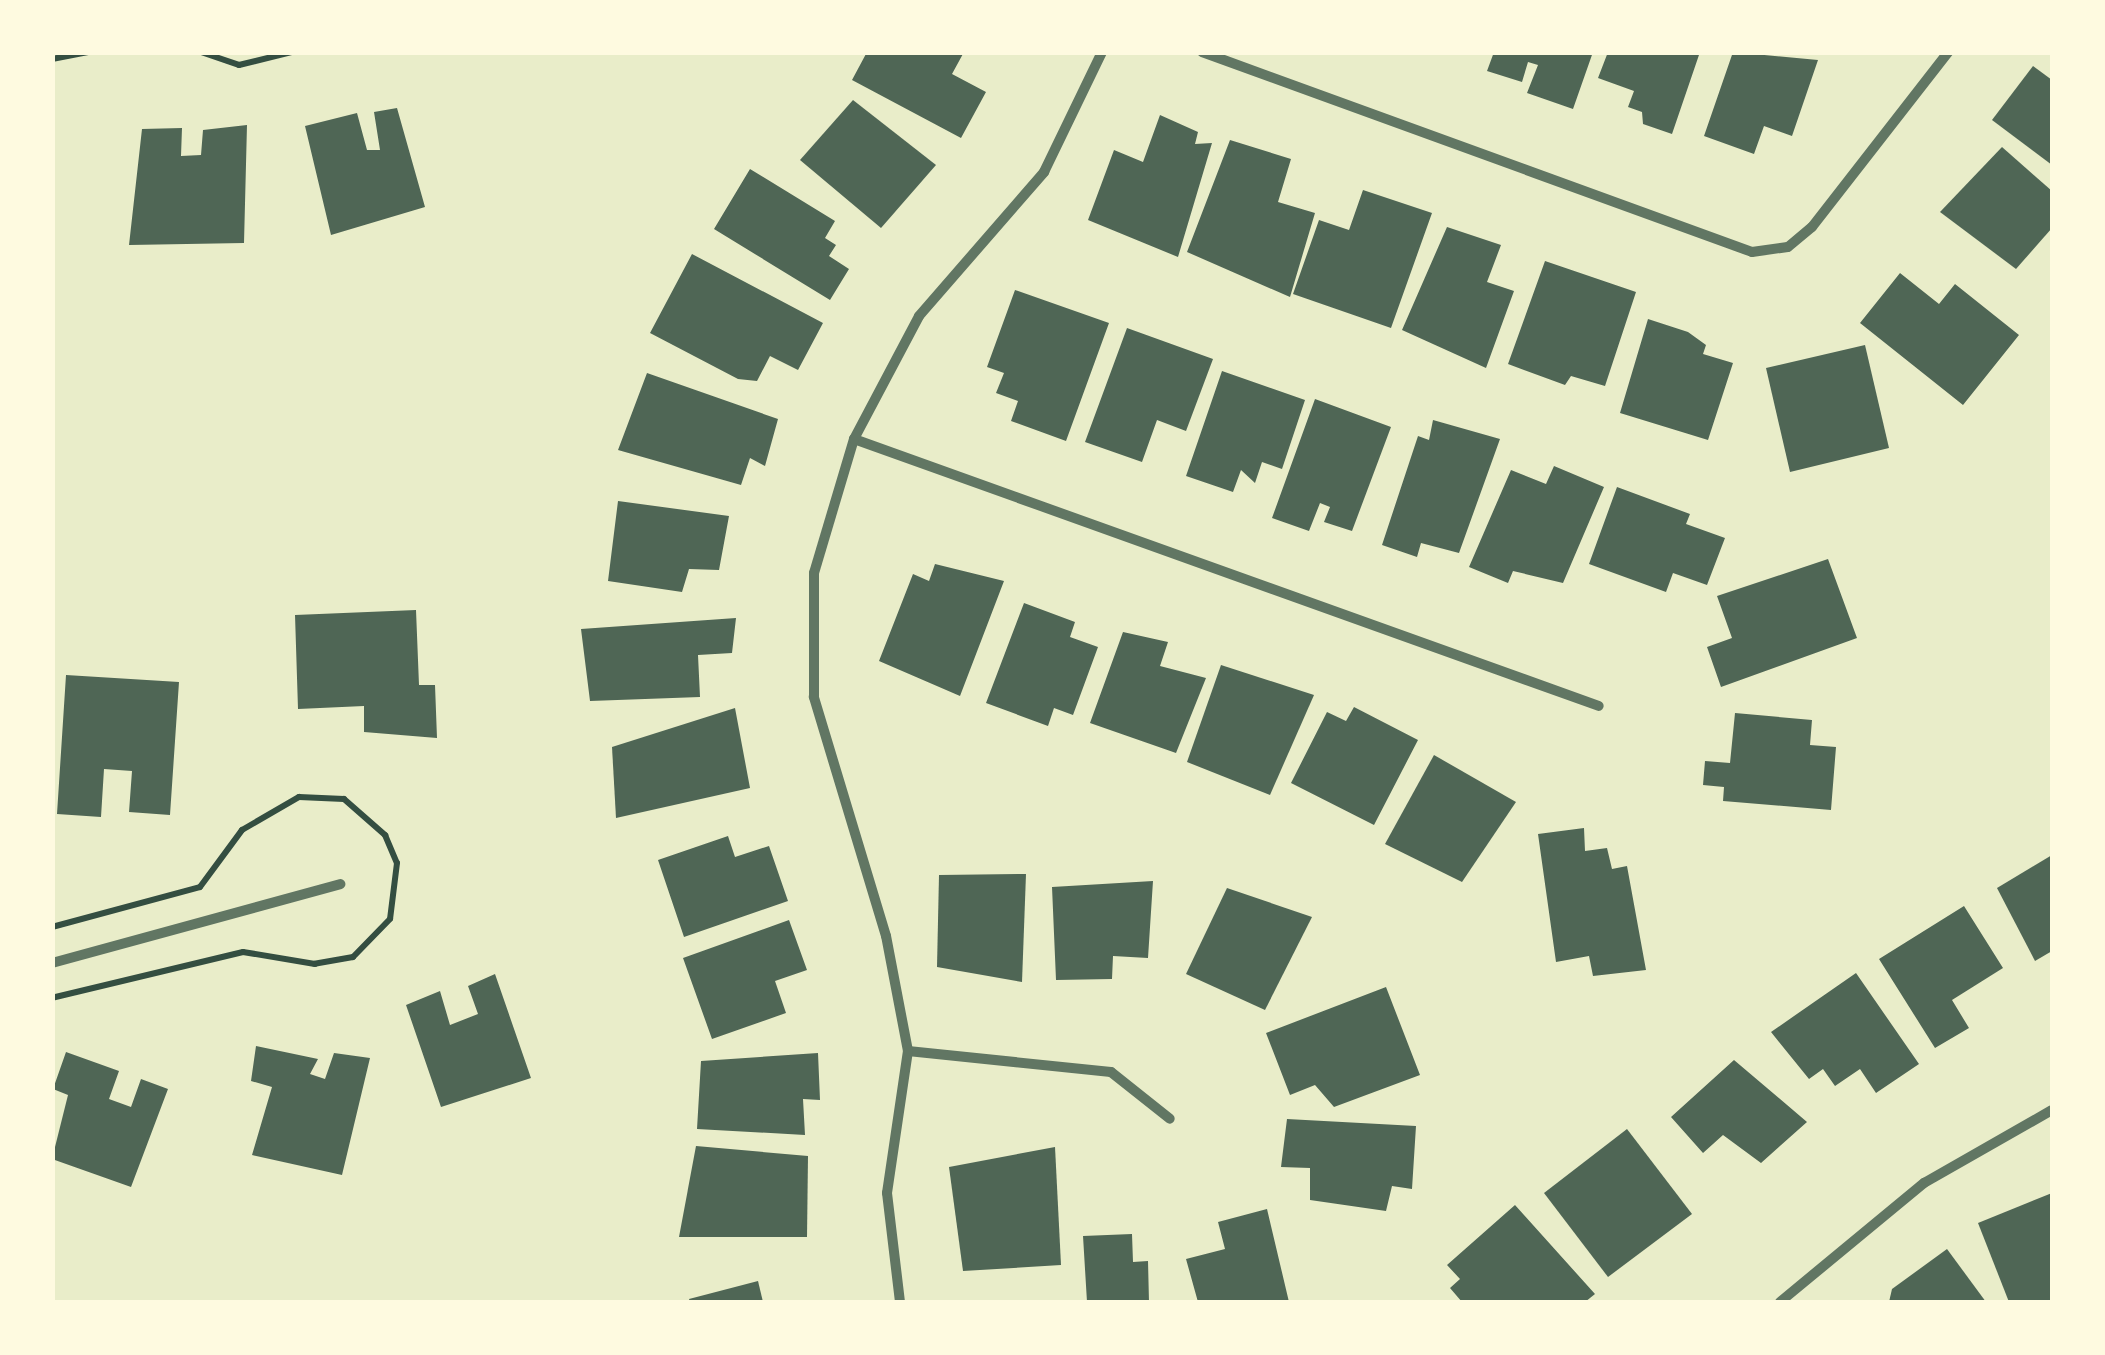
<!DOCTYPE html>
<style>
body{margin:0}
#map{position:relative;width:2105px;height:1355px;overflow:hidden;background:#e9edc9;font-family:Roboto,sans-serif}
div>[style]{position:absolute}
.building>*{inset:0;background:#4f6655}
.path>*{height:6px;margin:-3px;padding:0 3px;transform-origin:3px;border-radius:3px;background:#344e41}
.minor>*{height:10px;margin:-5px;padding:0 5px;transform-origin:5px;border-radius:5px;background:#617663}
span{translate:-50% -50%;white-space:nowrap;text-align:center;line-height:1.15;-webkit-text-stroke:8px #fefae0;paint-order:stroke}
.frame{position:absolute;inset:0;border:55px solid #fefae0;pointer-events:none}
</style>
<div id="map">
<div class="building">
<i style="clip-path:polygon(867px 52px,964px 52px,952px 74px,986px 92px,961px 138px,852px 80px)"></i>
<i style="clip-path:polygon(1494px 52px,1593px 52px,1573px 109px,1527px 93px,1538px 65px,1528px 62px,1522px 82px,1487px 71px)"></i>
<i style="clip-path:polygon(1608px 52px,1700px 52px,1672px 134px,1643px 124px,1642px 112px,1628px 107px,1634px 91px,1598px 78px)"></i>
<i style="clip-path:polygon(1733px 52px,1818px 60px,1792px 136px,1764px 126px,1754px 154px,1704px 136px)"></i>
<i style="clip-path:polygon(2033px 66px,2052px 80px,2052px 165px,1992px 120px)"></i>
<i style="clip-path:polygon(853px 100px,936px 165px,881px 228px,800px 160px)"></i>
<i style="clip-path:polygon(397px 108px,425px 207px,331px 235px,305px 126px,357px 113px,367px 150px,380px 150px,374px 112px)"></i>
<i style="clip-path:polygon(1160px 115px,1198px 132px,1195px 144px,1212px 143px,1178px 257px,1088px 220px,1114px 150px,1143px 162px)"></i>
<i style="clip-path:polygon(247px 125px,244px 243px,129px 245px,142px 129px,182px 128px,181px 156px,201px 155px,203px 130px)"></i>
<i style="clip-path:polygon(1230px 140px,1291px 159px,1278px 202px,1315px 213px,1290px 297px,1187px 252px)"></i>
<i style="clip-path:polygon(2002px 147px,2052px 191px,2052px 228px,2016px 269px,1940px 212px)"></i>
<i style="clip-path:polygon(750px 169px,835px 221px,825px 238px,836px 245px,829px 256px,849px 269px,830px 300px,714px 229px)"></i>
<i style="clip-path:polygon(1363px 190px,1432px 213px,1391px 328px,1293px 294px,1319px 220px,1349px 230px)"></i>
<i style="clip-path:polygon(1447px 227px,1501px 245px,1487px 282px,1514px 291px,1486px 368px,1402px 330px)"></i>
<i style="clip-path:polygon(692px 254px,823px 323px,798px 370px,770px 356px,757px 381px,738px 379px,650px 333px)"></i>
<i style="clip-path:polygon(1545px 261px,1636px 292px,1605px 386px,1571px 376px,1565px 385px,1508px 364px)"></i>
<i style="clip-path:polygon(1900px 273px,1939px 304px,1955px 284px,2019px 335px,1963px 405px,1860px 323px)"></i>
<i style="clip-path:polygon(1015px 290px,1109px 323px,1066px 441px,1011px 421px,1018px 401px,996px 393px,1004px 373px,987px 367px)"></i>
<i style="clip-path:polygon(1648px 319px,1688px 332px,1706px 345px,1703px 354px,1733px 363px,1708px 440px,1620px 413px)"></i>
<i style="clip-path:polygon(1127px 328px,1213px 359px,1186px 431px,1157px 420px,1142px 462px,1085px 442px)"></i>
<i style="clip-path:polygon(1865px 345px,1889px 448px,1790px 472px,1766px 368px)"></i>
<i style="clip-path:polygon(1222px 371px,1305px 400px,1282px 469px,1262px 462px,1255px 483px,1241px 470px,1233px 492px,1186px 476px)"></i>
<i style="clip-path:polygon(647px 373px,778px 419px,765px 466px,750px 458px,741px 485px,618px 450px)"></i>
<i style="clip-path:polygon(1315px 399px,1391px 427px,1352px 531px,1324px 522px,1330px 507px,1320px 503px,1309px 531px,1272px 518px)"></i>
<i style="clip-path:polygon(1433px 420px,1500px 439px,1459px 553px,1421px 543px,1417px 557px,1382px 545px,1418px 436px,1429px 440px)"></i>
<i style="clip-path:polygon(1554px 466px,1604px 487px,1563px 583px,1513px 571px,1508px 583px,1469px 567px,1511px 470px,1546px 484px)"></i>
<i style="clip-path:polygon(1617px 487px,1690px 514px,1686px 524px,1725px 538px,1707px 585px,1673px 573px,1666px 592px,1589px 564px)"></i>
<i style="clip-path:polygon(618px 501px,729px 516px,719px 570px,689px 569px,682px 592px,608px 581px)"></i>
<i style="clip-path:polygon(1828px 559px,1857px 638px,1721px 687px,1707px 647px,1732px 638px,1717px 596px)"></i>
<i style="clip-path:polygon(935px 564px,1004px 581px,960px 696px,879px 661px,913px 574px,929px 581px)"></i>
<i style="clip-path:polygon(1024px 603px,1075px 622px,1070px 637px,1098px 647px,1073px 715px,1054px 708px,1048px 726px,986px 703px)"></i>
<i style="clip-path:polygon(416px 610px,419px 685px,435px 685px,437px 738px,364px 732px,364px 706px,298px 709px,295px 615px)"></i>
<i style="clip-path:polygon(736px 618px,732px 653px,698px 655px,700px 697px,590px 701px,581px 629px)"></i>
<i style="clip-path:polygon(1123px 632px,1168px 642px,1160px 666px,1206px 678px,1176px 753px,1090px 723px)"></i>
<i style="clip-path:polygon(1221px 665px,1314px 695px,1270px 795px,1187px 762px)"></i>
<i style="clip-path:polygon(66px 675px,179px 682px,170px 815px,129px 812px,132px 771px,104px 769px,101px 817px,57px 814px)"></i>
<i style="clip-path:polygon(1354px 707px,1418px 740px,1374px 825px,1291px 783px,1327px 712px,1346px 721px)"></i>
<i style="clip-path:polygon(735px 708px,750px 788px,616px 818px,612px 747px)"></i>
<i style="clip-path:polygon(1735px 713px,1812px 720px,1810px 745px,1836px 747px,1831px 810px,1723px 801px,1724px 787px,1703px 785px,1705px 761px,1730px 763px)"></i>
<i style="clip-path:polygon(1434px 755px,1516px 802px,1462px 882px,1385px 844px)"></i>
<i style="clip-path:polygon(1584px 828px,1585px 851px,1607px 848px,1612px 869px,1627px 866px,1646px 970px,1593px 976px,1589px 956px,1556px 962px,1538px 834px)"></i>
<i style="clip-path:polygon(728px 836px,735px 857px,769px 846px,788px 901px,684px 937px,658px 860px)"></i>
<i style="clip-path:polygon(2052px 855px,2052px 951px,2035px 961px,1997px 888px)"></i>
<i style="clip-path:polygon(1026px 874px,1022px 982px,937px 967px,939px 875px)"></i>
<i style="clip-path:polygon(1153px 881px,1148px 958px,1113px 956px,1112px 979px,1056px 980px,1052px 887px)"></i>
<i style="clip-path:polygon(1227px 888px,1312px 917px,1265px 1010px,1186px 974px)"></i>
<i style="clip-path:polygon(1964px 906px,2003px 968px,1952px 1000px,1969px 1028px,1935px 1048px,1879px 959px)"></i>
<i style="clip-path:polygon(789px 920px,807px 970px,775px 981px,786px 1013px,712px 1039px,683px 958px)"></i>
<i style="clip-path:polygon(1856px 973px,1919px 1064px,1876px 1093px,1860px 1069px,1835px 1086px,1823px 1069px,1809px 1079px,1771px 1032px)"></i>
<i style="clip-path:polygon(495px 974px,531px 1078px,441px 1107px,406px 1005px,440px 991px,450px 1025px,478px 1014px,468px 986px)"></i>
<i style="clip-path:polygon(1386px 987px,1420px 1075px,1334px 1107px,1315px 1085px,1290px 1095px,1266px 1033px)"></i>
<i style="clip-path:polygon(256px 1046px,318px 1059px,310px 1074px,325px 1079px,334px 1053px,370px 1058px,342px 1175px,252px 1155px,272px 1087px,251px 1081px)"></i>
<i style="clip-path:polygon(66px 1052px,119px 1071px,109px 1099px,131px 1107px,141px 1079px,168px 1089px,131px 1187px,52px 1159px,68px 1095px,53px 1089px)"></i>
<i style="clip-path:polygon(818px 1053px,820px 1100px,803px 1099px,805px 1135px,697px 1129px,701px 1061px)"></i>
<i style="clip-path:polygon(1734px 1060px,1807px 1122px,1761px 1163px,1723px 1135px,1703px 1153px,1671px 1117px)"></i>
<i style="clip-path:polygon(1287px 1119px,1416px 1126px,1412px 1189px,1392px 1186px,1386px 1211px,1310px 1200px,1310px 1168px,1281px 1167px)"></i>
<i style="clip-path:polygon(1627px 1129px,1692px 1214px,1608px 1277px,1544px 1193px)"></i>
<i style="clip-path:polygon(696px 1146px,808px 1156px,807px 1237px,679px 1237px)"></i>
<i style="clip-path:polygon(1055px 1147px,1061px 1265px,963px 1271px,949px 1167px)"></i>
<i style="clip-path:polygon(2052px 1193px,2052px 1302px,2009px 1302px,1978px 1223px)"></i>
<i style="clip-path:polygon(1515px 1205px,1595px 1294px,1585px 1302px,1462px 1302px,1450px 1288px,1460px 1279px,1447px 1265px)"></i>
<i style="clip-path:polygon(1267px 1209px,1289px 1302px,1198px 1302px,1186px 1259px,1225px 1249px,1218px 1222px)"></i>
<i style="clip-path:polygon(1132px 1234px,1133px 1262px,1148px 1261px,1149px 1302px,1087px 1302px,1083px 1236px)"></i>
<i style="clip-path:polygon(1947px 1249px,1986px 1302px,1889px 1302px,1892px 1289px)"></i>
<i style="clip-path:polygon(758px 1281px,763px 1302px,690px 1302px,689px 1299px)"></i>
</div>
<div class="path">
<i style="left:201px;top:52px;width:40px;rotate:18.9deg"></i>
<i style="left:239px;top:65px;width:55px;rotate:-13.8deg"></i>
<i style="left:52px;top:59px;width:38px;rotate:-11deg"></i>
<i style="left:52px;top:927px;width:153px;rotate:-15.1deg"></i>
<i style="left:200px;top:887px;width:71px;rotate:-53.6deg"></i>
<i style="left:242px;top:830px;width:66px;rotate:-30.1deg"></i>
<i style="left:299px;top:797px;width:45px;rotate:2.5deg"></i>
<i style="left:344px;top:799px;width:55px;rotate:41.3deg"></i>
<i style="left:385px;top:835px;width:30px;rotate:67deg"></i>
<i style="left:397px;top:863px;width:56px;rotate:97.1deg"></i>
<i style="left:390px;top:919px;width:53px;rotate:134.2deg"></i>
<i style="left:353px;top:957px;width:39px;rotate:170deg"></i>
<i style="left:315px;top:964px;width:73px;rotate:-170.5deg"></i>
<i style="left:243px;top:952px;width:196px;rotate:166.5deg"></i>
</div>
<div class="minor">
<i style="left:1202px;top:52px;width:585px;rotate:19.98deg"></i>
<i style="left:1752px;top:252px;width:36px;rotate:-8deg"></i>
<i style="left:1788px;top:247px;width:31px;rotate:-40deg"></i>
<i style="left:1812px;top:227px;width:222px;rotate:-52.1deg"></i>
<i style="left:854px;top:439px;width:791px;rotate:19.72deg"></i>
<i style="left:52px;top:963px;width:299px;rotate:-15.3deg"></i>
<i style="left:908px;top:1051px;width:204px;rotate:5.9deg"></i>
<i style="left:1111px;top:1072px;width:75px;rotate:38.5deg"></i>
<i style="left:900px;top:1302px;width:110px;rotate:-96.8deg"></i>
<i style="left:887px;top:1193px;width:144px;rotate:-81.6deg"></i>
<i style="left:908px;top:1051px;width:117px;rotate:-100.8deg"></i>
<i style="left:886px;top:936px;width:250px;rotate:-106.8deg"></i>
<i style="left:814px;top:697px;width:124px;rotate:-90deg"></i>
<i style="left:814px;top:573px;width:140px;rotate:-73.4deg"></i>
<i style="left:854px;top:439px;width:139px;rotate:-62.1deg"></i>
<i style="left:919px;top:316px;width:191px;rotate:-49deg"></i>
<i style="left:1044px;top:172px;width:133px;rotate:-64.2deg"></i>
<i style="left:1780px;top:1302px;width:187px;rotate:-39.6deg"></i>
<i style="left:1924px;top:1183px;width:147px;rotate:-29.7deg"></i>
</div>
<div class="frame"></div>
</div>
